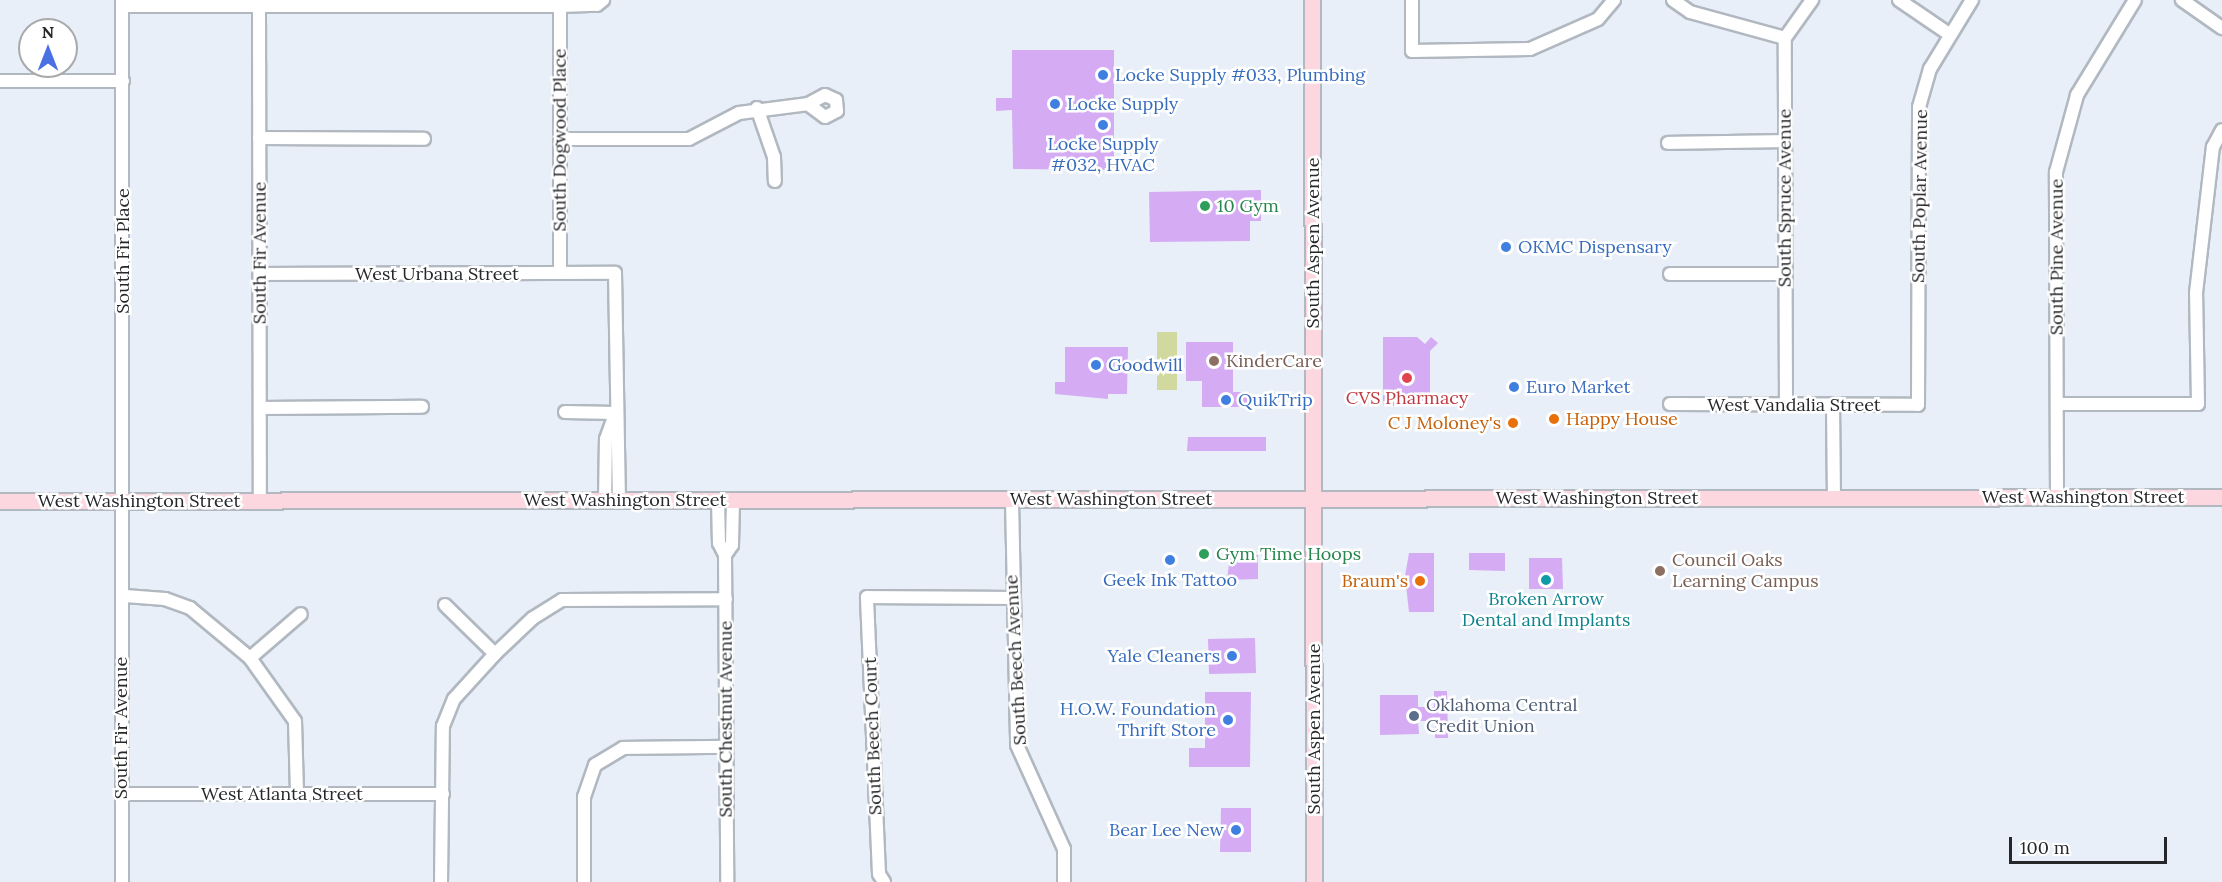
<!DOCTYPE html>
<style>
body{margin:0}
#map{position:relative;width:2222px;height:882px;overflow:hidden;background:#e8eff8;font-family:Lora,serif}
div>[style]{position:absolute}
.green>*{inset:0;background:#d1d99f}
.building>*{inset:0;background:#d5abf4}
.roads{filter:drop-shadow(2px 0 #b1b8c0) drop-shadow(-2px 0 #b1b8c0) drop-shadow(0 2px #b1b8c0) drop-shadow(0 -2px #b1b8c0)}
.minor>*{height:12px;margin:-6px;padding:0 6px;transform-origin:6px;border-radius:6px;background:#fff}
.major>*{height:15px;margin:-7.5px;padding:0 7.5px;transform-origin:7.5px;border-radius:7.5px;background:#fcd7df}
.dots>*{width:16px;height:16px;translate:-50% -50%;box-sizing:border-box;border:3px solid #fff;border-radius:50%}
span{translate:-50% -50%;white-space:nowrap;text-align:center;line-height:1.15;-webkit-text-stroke:5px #fff;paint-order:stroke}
.shop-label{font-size:18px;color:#366cbe}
.left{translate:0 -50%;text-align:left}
.right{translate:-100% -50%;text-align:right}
.street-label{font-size:18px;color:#25272a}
.leisure-label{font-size:18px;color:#27864d}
.education-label{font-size:18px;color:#785e54}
.health-label{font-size:18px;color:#be3a42}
.food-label{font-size:18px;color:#c56008}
.culture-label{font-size:18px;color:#0d838f}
.service-label{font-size:18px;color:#4e5e75}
.north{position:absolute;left:18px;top:18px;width:60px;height:60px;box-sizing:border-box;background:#fff;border:2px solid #a8a9aa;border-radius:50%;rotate:0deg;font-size:16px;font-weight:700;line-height:24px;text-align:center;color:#25272a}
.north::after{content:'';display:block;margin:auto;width:21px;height:27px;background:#4971e4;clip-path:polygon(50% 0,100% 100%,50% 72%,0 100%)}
.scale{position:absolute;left:2009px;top:837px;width:158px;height:27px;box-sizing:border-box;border:3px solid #25272a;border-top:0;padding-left:8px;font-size:18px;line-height:21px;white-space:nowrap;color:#25272a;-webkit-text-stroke:4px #fff;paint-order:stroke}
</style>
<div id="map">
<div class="green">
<i style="clip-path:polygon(1157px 332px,1177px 332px,1177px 390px,1157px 390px)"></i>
</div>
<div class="building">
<i style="clip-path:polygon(1012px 50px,1114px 50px,1114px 170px,1013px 169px,1012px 110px,996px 111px,996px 98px,1012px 98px)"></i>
<i style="clip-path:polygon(1261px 190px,1261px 221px,1250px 221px,1250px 241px,1150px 242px,1149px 192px)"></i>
<i style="clip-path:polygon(1383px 337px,1417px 337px,1425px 344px,1431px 337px,1438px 343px,1430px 351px,1430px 406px,1383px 406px)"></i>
<i style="clip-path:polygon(1186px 342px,1233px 342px,1233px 355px,1241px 355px,1241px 366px,1233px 366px,1233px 392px,1250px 392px,1250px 407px,1202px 407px,1202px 381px,1186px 381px)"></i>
<i style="clip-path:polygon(1065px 347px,1128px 347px,1127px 394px,1108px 394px,1108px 399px,1055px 394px,1055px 382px,1065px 382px)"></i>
<i style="clip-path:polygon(1188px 437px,1266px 437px,1266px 451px,1187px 451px)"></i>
<i style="clip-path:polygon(1409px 553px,1434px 553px,1434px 612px,1409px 612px,1405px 576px)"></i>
<i style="clip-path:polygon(1469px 553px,1505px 553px,1505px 571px,1469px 570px)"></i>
<i style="clip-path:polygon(1230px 555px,1258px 555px,1258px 579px,1227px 580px)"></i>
<i style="clip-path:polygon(1529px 558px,1562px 558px,1563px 589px,1529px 589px)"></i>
<i style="clip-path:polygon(1255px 638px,1256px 673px,1209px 674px,1208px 639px)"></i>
<i style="clip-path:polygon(1434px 691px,1447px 691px,1448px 738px,1435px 738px,1435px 721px,1418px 721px,1419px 734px,1380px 735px,1380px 695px,1418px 695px,1418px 707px,1434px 707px)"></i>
<i style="clip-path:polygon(1205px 692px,1251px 692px,1250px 767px,1189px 767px,1189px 748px,1205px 748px)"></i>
<i style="clip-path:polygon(1221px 808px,1251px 808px,1251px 852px,1220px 852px)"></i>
</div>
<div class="roads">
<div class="minor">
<i style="left:560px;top:0;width:6px;rotate:90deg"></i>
<i style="left:560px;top:6px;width:37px;rotate:-2deg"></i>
<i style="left:597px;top:5px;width:8px;rotate:-40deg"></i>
<i style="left:1412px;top:0;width:51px;rotate:90deg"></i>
<i style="left:1412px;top:51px;width:118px;rotate:-1deg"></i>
<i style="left:1530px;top:49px;width:74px;rotate:-23.8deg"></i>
<i style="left:1598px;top:19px;width:25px;rotate:-50deg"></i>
<i style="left:1673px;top:0;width:21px;rotate:35deg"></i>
<i style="left:1690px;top:12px;width:98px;rotate:15.3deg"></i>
<i style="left:1899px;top:0;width:60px;rotate:34.2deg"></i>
<i style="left:2182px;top:0;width:49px;rotate:35deg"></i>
<i style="left:123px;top:6px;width:437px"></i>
<i style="left:560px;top:6px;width:267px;rotate:90deg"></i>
<i style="left:259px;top:6px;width:495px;rotate:89.9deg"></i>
<i style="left:0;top:81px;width:123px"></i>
<i style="left:757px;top:108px;width:52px;rotate:70.9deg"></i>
<i style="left:774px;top:157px;width:24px;rotate:88deg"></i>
<i style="left:259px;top:138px;width:165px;rotate:0.3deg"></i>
<i style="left:561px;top:139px;width:128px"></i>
<i style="left:689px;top:139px;width:56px;rotate:-27.5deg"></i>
<i style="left:739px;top:113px;width:70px;rotate:-7.4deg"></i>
<i style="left:808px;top:104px;width:19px;rotate:-28deg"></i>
<i style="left:825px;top:95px;width:12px;rotate:24deg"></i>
<i style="left:836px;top:100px;width:11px;rotate:85deg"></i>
<i style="left:837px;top:111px;width:13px;rotate:153deg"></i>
<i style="left:825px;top:117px;width:21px;rotate:-143deg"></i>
<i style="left:1668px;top:143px;width:115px;rotate:-1deg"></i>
<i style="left:260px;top:274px;width:355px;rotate:-0.2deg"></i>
<i style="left:615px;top:273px;width:227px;rotate:89deg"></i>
<i style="left:1670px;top:274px;width:115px"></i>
<i style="left:1670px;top:404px;width:248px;rotate:0.2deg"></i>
<i style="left:1918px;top:405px;width:298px;rotate:-89.8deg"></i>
<i style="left:1919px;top:107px;width:40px;rotate:-74deg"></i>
<i style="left:1930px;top:69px;width:81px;rotate:-58.7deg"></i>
<i style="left:1786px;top:404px;width:366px;rotate:-90.2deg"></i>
<i style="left:1785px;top:38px;width:47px;rotate:-54.6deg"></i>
<i style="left:1833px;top:404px;width:93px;rotate:89.4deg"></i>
<i style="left:2057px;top:404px;width:141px"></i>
<i style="left:2198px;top:404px;width:111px;rotate:-91deg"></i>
<i style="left:2196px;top:293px;width:147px;rotate:-83.4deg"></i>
<i style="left:2213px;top:147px;width:19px;rotate:-62deg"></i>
<i style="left:260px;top:408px;width:162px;rotate:-0.4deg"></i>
<i style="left:565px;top:412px;width:51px;rotate:1.1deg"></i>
<i style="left:2057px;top:497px;width:325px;rotate:-90.2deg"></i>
<i style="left:2056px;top:172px;width:80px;rotate:-74.7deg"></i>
<i style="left:2077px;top:95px;width:111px;rotate:-58.6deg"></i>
<i style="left:605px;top:500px;width:61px;rotate:-89.1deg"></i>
<i style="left:606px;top:439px;width:23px;rotate:-70deg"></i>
<i style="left:718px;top:500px;width:43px;rotate:88.7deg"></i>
<i style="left:719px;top:543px;width:13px;rotate:63deg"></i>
<i style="left:725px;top:555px;width:327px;rotate:89.6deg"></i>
<i style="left:1012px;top:500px;width:245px;rotate:88.8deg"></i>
<i style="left:1017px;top:745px;width:114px;rotate:65.7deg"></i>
<i style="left:1064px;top:849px;width:33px;rotate:90deg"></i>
<i style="left:725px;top:555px;width:12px;rotate:-55deg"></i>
<i style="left:732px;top:545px;width:45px;rotate:-88.7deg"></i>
<i style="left:125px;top:596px;width:40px;rotate:4.3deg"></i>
<i style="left:165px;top:599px;width:27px;rotate:20deg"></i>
<i style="left:190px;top:608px;width:78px;rotate:39.8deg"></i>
<i style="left:250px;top:658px;width:77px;rotate:54.5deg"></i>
<i style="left:295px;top:721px;width:72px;rotate:88.4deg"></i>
<i style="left:445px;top:605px;width:70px;rotate:44.4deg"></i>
<i style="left:250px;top:658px;width:67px;rotate:-40.8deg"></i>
<i style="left:121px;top:794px;width:322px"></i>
<i style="left:122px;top:882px;width:882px;rotate:-90deg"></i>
<i style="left:441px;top:882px;width:156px;rotate:-89.3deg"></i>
<i style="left:443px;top:726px;width:29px;rotate:-68deg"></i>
<i style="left:454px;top:699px;width:61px;rotate:-47.7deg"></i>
<i style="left:495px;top:654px;width:52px;rotate:-43.5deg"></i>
<i style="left:533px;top:618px;width:34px;rotate:-32deg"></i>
<i style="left:562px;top:600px;width:164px;rotate:-0.3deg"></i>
<i style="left:584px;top:882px;width:85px;rotate:-90deg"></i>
<i style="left:584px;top:797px;width:34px;rotate:-71deg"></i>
<i style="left:595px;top:765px;width:33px;rotate:-31deg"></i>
<i style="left:623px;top:748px;width:102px;rotate:-0.6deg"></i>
<i style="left:884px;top:882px;width:9px;rotate:-122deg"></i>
<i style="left:879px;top:874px;width:277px;rotate:-92.5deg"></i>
<i style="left:867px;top:597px;width:145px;rotate:0.4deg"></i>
</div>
<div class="major">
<i style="left:1312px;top:0;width:882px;rotate:89.87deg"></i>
<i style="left:0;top:501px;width:2222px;rotate:-0.1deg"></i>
</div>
</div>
<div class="dots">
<i style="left:1103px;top:75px;background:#3f7fe0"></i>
<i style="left:1055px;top:104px;background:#3f7fe0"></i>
<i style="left:1103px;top:125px;background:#3f7fe0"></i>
<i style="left:1205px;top:206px;background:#2e9e5b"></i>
<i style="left:1506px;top:247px;background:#3f7fe0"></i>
<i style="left:1214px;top:361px;background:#8d6e63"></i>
<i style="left:1096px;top:365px;background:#3f7fe0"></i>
<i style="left:1407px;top:378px;background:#e0444e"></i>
<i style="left:1514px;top:387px;background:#3f7fe0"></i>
<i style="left:1226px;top:400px;background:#3f7fe0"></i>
<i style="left:1554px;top:419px;background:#e8710a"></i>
<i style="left:1513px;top:423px;background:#e8710a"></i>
<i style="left:1204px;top:554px;background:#2e9e5b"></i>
<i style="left:1170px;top:560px;background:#3f7fe0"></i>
<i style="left:1660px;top:571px;background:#8d6e63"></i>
<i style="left:1546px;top:580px;background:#0f9aa8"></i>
<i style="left:1420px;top:581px;background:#e8710a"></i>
<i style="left:1232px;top:656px;background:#3f7fe0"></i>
<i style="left:1414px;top:716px;background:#5c6f8a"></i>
<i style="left:1228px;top:720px;background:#3f7fe0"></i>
<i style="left:1236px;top:830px;background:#3f7fe0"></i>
</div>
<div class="shop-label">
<span class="left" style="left:1115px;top:75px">Locke Supply #033, Plumbing</span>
<span class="left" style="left:1067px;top:104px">Locke Supply</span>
<span style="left:1103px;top:155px">Locke Supply<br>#032, HVAC</span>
<span class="left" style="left:1518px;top:247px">OKMC Dispensary</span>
<span class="left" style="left:1108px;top:365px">Goodwill</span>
<span class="left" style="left:1526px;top:387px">Euro Market</span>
<span class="left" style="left:1238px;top:400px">QuikTrip</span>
<span style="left:1170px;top:580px">Geek Ink Tattoo</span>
<span class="right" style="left:1220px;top:656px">Yale Cleaners</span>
<span class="right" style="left:1216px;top:720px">H.O.W. Foundation<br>Thrift Store</span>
<span class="right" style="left:1224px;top:830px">Bear Lee New</span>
</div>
<div class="street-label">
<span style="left:560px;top:140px;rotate:-90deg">South Dogwood Place</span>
<span style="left:1920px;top:196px;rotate:-89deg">South Poplar Avenue</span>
<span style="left:1785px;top:198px;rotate:-90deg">South Spruce Avenue</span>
<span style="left:1313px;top:243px;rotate:-90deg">South Aspen Avenue</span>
<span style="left:123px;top:251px;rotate:-90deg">South Fir Place</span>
<span style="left:260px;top:253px;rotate:-90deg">South Fir Avenue</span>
<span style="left:2057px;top:257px;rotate:-90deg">South Pine Avenue</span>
<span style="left:437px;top:274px">West Urbana Street</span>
<span style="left:1794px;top:405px">West Vandalia Street</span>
<span style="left:2083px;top:497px">West Washington Street</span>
<span style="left:1597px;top:498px">West Washington Street</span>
<span style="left:1111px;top:499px">West Washington Street</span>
<span style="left:625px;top:500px">West Washington Street</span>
<span style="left:139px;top:501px">West Washington Street</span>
<span style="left:1016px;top:660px;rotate:-93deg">South Beech Avenue</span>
<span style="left:726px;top:719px;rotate:-90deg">South Chestnut Avenue</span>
<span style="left:121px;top:728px;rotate:-90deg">South Fir Avenue</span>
<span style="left:1314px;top:729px;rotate:-90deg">South Aspen Avenue</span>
<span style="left:873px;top:736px;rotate:-92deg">South Beech Court</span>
<span style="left:282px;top:794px">West Atlanta Street</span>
</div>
<div class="leisure-label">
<span class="left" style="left:1217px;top:206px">10 Gym</span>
<span class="left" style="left:1216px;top:554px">Gym Time Hoops</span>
</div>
<div class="education-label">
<span class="left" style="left:1226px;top:361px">KinderCare</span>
<span class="left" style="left:1672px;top:571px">Council Oaks<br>Learning Campus</span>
</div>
<div class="health-label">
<span style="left:1407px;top:398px">CVS Pharmacy</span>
</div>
<div class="food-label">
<span class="left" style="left:1566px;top:419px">Happy House</span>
<span class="right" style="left:1501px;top:423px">C J Moloney's</span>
<span class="right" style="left:1408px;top:581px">Braum's</span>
</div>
<div class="culture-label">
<span style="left:1546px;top:610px">Broken Arrow<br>Dental and Implants</span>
</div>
<div class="service-label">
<span class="left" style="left:1426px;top:716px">Oklahoma Central<br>Credit Union</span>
</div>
<div class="north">N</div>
<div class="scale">100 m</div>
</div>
